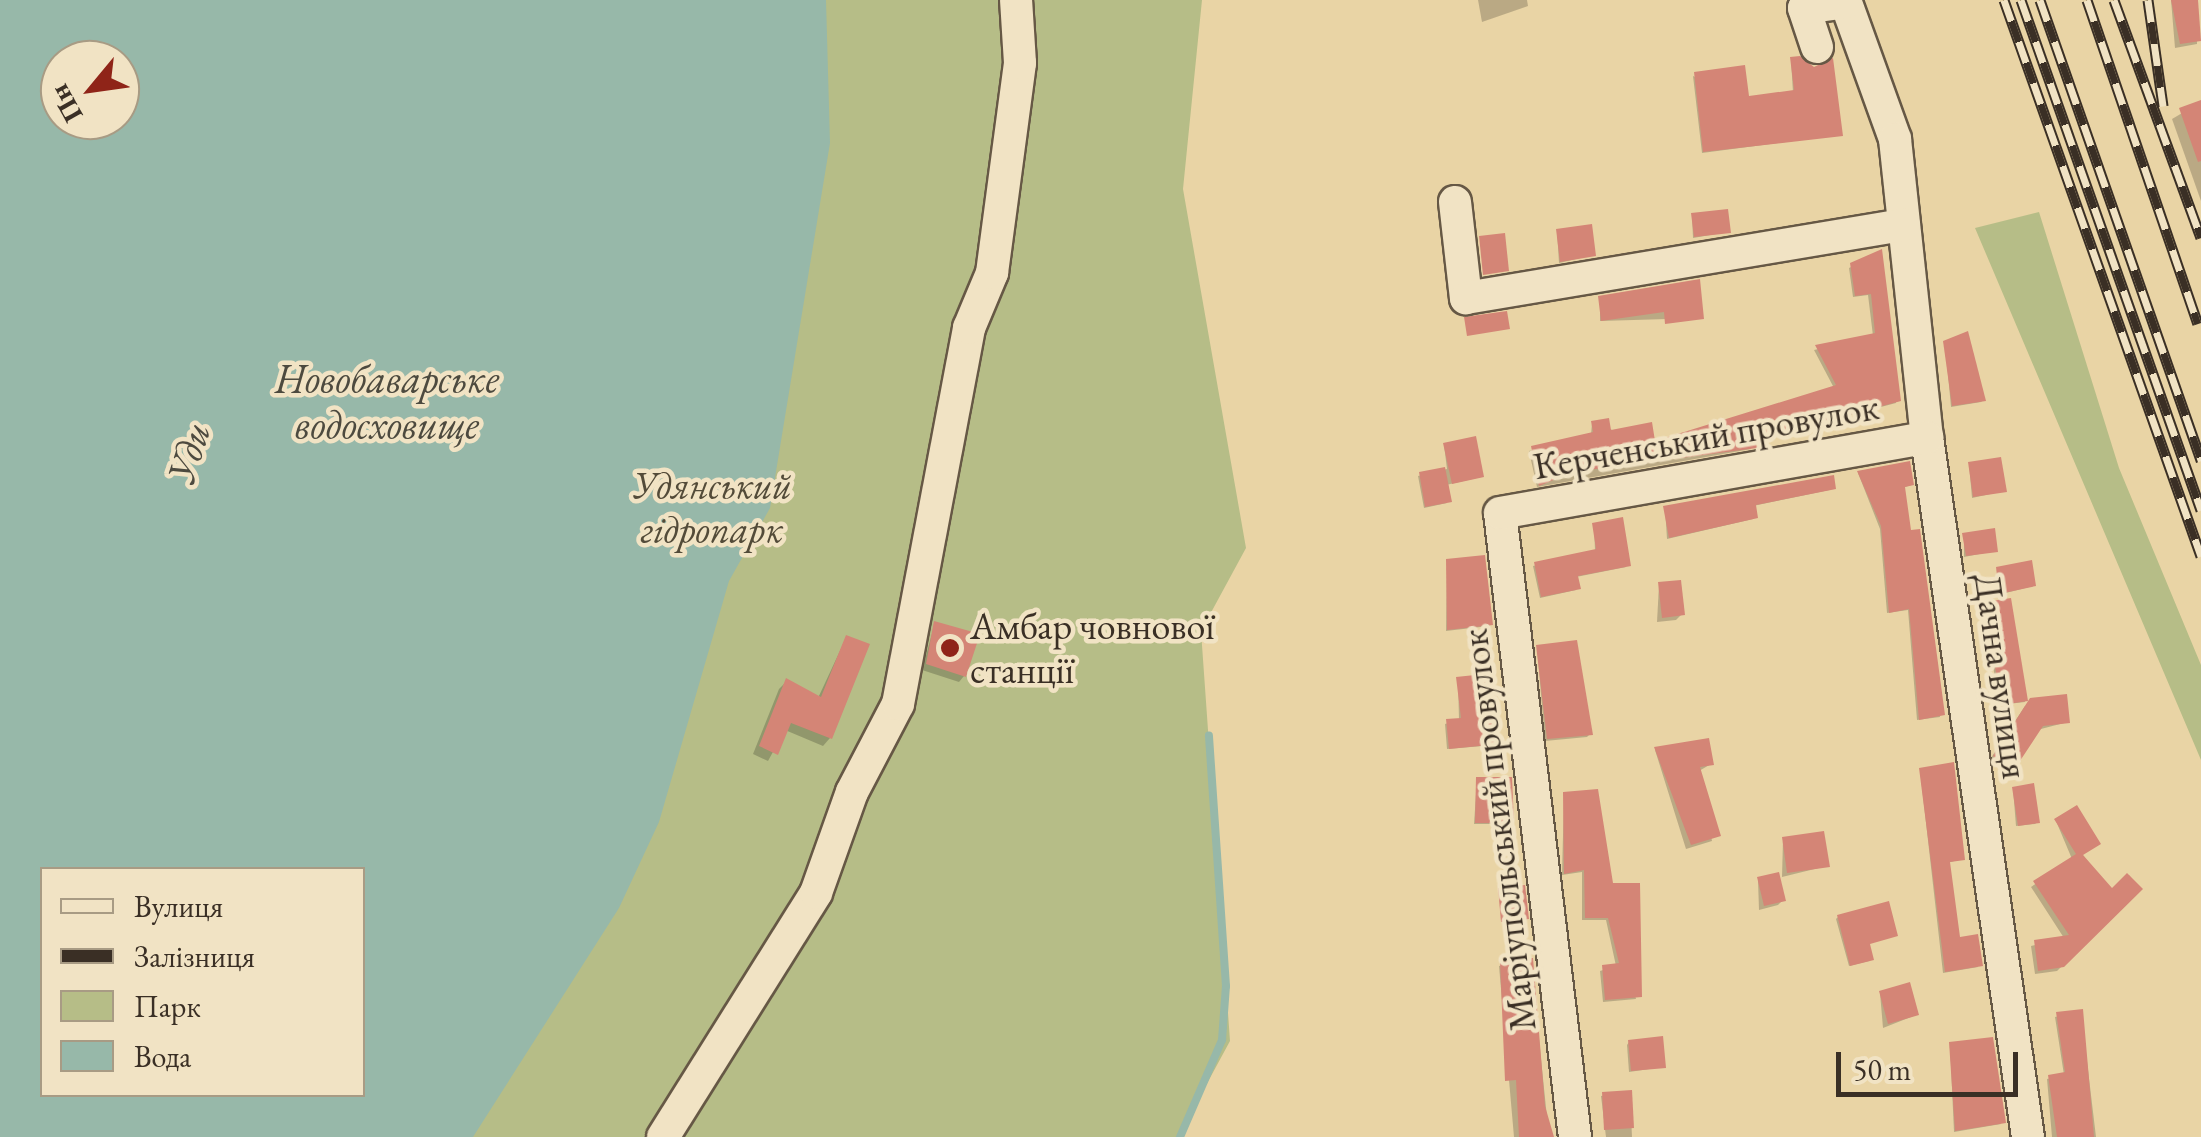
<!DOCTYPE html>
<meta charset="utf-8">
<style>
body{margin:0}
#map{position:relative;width:2201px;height:1137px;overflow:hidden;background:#e9d4a5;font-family:"EB Garamond",serif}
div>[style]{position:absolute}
.green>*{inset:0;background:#b6bd87}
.water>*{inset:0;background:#97b8a9}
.shadow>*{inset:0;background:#0003}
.stream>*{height:8px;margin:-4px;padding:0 4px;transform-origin:4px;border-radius:4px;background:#97b8a9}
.building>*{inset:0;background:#d48576}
.roads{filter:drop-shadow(2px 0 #665845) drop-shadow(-2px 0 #665845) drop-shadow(0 2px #665845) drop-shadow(0 -2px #665845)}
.minor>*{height:32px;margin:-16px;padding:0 16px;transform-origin:16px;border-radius:16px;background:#f1e3c4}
.rail>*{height:11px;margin-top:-5.5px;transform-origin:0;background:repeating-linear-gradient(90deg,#f1e3c4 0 22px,#3a2f25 0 44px);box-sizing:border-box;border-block:2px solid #3a2f25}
.dots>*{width:28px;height:28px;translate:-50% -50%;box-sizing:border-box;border:5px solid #f1e3c4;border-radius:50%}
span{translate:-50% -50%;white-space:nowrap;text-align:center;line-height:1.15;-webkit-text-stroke:9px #f1e3c4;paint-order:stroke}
.street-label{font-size:38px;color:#3a2f25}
.park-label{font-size:38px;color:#534b39;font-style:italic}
.poi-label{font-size:38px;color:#3a2f25}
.left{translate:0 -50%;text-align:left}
.water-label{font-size:40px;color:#4d4a3f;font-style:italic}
.legend{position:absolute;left:40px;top:867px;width:325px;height:230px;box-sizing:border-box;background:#f1e3c4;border:2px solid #a89b84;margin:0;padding:12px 18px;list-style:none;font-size:30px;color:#3a2f25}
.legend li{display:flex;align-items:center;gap:20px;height:50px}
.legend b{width:50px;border:2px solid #a89b84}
.north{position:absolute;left:40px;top:40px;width:100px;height:100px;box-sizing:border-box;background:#f1e3c4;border:2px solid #a89b84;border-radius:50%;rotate:241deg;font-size:28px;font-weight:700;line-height:40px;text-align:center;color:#3a2f25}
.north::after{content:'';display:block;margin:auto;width:35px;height:45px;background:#8f2418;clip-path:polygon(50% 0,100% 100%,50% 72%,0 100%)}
.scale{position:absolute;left:1836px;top:1052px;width:182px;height:45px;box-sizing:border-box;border:5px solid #3a2f25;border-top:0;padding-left:12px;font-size:30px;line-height:35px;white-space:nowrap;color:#3a2f25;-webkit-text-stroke:8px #f1e3c4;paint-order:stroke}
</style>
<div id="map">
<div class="green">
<i style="clip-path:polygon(evenodd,0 0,1202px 0,1183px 189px,1246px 548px,1201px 631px,1230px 1041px,1178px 1137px,0 1137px,0 0,60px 60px,120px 60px,120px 120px,60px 120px,60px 60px,0 0,42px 870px,362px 870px,362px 1094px,42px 1094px,42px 870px)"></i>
<i style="clip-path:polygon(2039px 212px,2119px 468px,2201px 665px,2201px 760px,1975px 228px)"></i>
</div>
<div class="water">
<i style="clip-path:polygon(evenodd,0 0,826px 0,830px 143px,770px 508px,729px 581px,659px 822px,619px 908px,473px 1137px,0 1137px,0 0,60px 60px,120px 60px,120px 120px,60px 120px,60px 60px,0 0,42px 870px,362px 870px,362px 1094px,42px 1094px,42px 870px)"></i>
</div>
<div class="shadow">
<i style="clip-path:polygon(1478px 0,1527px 0,1528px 6px,1482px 22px)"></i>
<i style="clip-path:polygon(2171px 0,2196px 0,2197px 44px,2175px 48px)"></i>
<i style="clip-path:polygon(1791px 60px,1840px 135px,1702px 153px,1693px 76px,1747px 99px,1793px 93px)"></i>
<i style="clip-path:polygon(2201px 102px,2201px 201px,2172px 119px)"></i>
<i style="clip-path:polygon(1692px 216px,1728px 232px,1693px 238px)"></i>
<i style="clip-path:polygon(1557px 231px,1593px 255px,1559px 263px)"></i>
<i style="clip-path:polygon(1880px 253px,1896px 403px,1753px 441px,1751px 449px,1537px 487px,1529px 451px,1591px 435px,1592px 423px,1653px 444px,1834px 388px,1814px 350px,1873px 336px,1868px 295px,1853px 297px,1849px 268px)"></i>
<i style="clip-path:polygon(1600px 299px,1702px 318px,1600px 321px)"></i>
<i style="clip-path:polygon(1945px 343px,1983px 400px,1981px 402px,1951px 407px)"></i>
<i style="clip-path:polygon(1444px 445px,1481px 477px,1446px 485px,1447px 503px,1424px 508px,1418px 476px,1447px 469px)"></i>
<i style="clip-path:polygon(1969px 464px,2004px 491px,1972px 498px)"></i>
<i style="clip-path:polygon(1858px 473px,1911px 485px,1902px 488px,1940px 717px,1917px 720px,1908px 610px,1887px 613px,1880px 529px)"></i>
<i style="clip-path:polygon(1834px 489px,1753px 506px,1753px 519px,1667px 539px,1665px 508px)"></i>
<i style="clip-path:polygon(1594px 525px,1626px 567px,1576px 577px,1576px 590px,1540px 598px,1533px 566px,1595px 551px)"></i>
<i style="clip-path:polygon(1964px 535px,1995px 551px,1964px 557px)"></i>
<i style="clip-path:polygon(1447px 561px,1491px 624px,1489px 626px,1446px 631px)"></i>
<i style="clip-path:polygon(1997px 570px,2033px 586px,1998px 595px)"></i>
<i style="clip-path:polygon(1659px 585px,1682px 614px,1676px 620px,1657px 622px)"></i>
<i style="clip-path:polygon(2009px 601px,2025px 702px,1999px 705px,1984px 606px)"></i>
<i style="clip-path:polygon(935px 623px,964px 676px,959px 682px,922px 670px)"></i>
<i style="clip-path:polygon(846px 638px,830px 738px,823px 746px,785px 730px,768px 761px,753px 754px,779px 689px,787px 681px,818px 698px)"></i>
<i style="clip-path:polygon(1537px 647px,1590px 734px,1587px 737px,1545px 741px)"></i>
<i style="clip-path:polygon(1458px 680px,1497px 743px,1495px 745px,1447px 749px,1445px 724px,1459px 720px)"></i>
<i style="clip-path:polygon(2025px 706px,2068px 722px,2037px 730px,2007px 773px,1989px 761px)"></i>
<i style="clip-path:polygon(1655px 750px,1711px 764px,1699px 771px,1712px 841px,1686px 849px)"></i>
<i style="clip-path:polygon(1920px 770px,1962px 859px,1947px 863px,1958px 940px,1978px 967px,1943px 973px)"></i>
<i style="clip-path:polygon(1477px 779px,1511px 822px,1509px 824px,1474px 824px)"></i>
<i style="clip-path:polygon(2013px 789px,2037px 822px,2035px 824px,2016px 826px)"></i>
<i style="clip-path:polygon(1564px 795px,1610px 885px,1636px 999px,1603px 1002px,1600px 971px,1616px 966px,1606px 920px,1582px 920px,1582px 872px,1562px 875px)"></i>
<i style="clip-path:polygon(2056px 821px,2112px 892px,2129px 875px,2140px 889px,2057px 971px,2035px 974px,2031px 946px,2064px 938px,2031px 887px,2072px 859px)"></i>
<i style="clip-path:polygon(1783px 840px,1827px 866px,1782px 877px)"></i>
<i style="clip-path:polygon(1758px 880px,1783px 900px,1778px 905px,1759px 910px)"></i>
<i style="clip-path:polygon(1836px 919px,1838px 917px,1896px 935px,1867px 944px,1869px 961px,1849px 966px)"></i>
<i style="clip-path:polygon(1531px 961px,1549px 1137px,1514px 1137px,1499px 966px)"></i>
<i style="clip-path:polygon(1880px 993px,1916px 1015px,1883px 1028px)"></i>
<i style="clip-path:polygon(2081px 1011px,2096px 1137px,2052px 1137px,2047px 1079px,2064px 1075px,2055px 1017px)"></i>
<i style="clip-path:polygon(1627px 1045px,1629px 1042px,1663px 1067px,1629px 1072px)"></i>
<i style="clip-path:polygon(1950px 1045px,2001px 1124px,1954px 1132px)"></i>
<i style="clip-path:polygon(1630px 1092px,1632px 1137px,1606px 1137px,1601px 1096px)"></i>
</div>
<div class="stream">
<i style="left:1180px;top:1137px;width:106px;rotate:-66.6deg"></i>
<i style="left:1222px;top:1040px;width:54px;rotate:-85.8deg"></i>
<i style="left:1226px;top:986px;width:251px;rotate:-93.9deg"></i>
</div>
<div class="building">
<i style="clip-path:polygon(2171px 0,2198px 0,2201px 41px,2180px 44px)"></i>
<i style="clip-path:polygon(1800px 56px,1814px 67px,1833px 58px,1843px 136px,1703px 152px,1694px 72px,1745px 65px,1749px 96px,1794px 90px,1790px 57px)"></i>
<i style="clip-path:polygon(2201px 100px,2201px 161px,2198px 162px,2179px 108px)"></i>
<i style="clip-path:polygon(1728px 209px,1731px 233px,1694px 237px,1691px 213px)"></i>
<i style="clip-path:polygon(1592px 224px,1596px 256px,1560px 262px,1556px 229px)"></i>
<i style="clip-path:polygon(1505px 233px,1509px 271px,1483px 275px,1479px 236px)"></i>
<i style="clip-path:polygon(1882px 249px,1901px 401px,1755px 440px,1757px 448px,1573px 472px,1539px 486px,1531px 446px,1593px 432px,1591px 421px,1609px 418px,1611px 430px,1652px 422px,1655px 441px,1836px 385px,1815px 345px,1875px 333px,1871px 294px,1855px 296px,1850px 263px)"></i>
<i style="clip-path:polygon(1700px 279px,1704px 319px,1665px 324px,1664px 312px,1601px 321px,1598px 296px)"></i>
<i style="clip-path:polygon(1507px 311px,1510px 329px,1467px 336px,1464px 317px)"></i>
<i style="clip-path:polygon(1968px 331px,1986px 401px,1952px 406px,1943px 341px)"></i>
<i style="clip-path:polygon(1476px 436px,1484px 477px,1452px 484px,1443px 443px)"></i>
<i style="clip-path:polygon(2001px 457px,2007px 492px,1973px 497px,1968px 462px)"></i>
<i style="clip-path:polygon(1910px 461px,1914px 485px,1905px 487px,1911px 530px,1920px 529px,1945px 715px,1919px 720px,1909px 609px,1889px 613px,1881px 526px,1857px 471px)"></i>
<i style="clip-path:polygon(1445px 467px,1452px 502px,1425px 507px,1419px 472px)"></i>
<i style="clip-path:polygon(1834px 475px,1836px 489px,1756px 505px,1758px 518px,1669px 538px,1663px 506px)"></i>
<i style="clip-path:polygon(1623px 517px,1631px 566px,1578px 576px,1581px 589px,1541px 597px,1534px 562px,1596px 549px,1592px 523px)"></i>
<i style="clip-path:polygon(1995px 528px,1998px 552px,1966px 556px,1962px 533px)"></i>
<i style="clip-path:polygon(1485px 555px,1493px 625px,1447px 630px,1446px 559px)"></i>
<i style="clip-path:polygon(2032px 560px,2036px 586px,1999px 594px,1996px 567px)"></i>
<i style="clip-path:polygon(1681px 580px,1685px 615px,1662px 618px,1658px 582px)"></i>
<i style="clip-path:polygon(2011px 598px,2028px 701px,2001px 705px,1985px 602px)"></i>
<i style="clip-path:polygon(934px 621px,980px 634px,966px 677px,926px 664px)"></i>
<i style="clip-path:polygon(846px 635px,870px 644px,832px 739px,791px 723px,778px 755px,759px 746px,786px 678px,821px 697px)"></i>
<i style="clip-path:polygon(1577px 640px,1593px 735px,1547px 739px,1536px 645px)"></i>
<i style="clip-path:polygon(1494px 673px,1499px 744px,1449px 749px,1446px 719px,1461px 718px,1456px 677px)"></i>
<i style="clip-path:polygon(2067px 694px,2070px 723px,2043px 726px,2014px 770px,1993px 756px,2030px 698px)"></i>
<i style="clip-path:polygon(1709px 738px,1714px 765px,1700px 767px,1721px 836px,1691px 845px,1654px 747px)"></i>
<i style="clip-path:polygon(1954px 762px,1965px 860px,1950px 862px,1960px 937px,1978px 934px,1983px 966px,1945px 972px,1919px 768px)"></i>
<i style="clip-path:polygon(1476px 777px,1512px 777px,1514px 823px,1475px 823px)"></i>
<i style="clip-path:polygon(2034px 783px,2040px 823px,2018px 826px,2012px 787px)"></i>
<i style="clip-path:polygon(1598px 789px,1613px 883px,1640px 883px,1642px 997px,1605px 1000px,1602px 965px,1619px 963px,1608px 918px,1585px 918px,1584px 870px,1564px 874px,1563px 792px)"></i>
<i style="clip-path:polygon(2077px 805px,2101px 844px,2083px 855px,2112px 888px,2127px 873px,2143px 889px,2064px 967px,2038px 971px,2034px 940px,2069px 935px,2033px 881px,2076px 854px,2054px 819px)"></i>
<i style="clip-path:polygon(1824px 831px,1830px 867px,1787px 873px,1782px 837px)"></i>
<i style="clip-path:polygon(1779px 872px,1786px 901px,1764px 906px,1757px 877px)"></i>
<i style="clip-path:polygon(1525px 885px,1529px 919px,1501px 922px,1498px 888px)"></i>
<i style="clip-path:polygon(1889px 901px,1898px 936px,1870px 944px,1874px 960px,1850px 966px,1837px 915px)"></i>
<i style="clip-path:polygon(1533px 958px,1545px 1106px,1554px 1137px,1519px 1137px,1516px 1080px,1505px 1081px,1500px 962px)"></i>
<i style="clip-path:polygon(1910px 982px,1919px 1015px,1888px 1024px,1879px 991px)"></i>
<i style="clip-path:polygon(2083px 1009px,2094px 1137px,2057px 1137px,2048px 1075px,2065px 1072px,2056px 1012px)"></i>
<i style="clip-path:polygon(1663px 1036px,1666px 1068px,1631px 1071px,1628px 1040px)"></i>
<i style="clip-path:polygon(1993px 1037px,2006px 1123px,1955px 1131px,1949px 1042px)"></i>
<i style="clip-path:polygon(1632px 1090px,1634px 1128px,1604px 1130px,1602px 1092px)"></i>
</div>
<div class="roads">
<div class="minor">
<i style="left:1845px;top:0;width:148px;rotate:70.2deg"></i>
<i style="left:1895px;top:139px;width:301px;rotate:83.9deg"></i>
<i style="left:1927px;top:438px;width:706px;rotate:81.78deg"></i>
<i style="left:1817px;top:47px;width:41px;rotate:-108.4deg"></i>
<i style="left:1804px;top:8px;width:42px;rotate:-8.1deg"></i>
<i style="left:1455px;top:202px;width:97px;rotate:83.5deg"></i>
<i style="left:1466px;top:298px;width:444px;rotate:-9.5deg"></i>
<i style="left:663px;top:1137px;width:288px;rotate:-57.9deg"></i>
<i style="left:816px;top:893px;width:107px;rotate:-70.4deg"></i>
<i style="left:852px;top:792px;width:99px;rotate:-62.4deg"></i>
<i style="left:898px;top:704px;width:383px;rotate:-79.3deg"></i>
<i style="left:969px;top:328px;width:60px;rotate:-67.3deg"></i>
<i style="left:992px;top:273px;width:212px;rotate:-82.4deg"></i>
<i style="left:1020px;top:63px;width:63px;rotate:-93.6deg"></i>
<i style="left:1575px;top:1137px;width:628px;rotate:-96.85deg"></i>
<i style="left:1500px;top:513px;width:434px;rotate:-10deg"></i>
</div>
</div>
<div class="rail">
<i style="left:2004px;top:0;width:590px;rotate:70.49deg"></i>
<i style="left:2021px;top:0;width:541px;rotate:70.56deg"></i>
<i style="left:2040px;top:0;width:488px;rotate:70.7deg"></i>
<i style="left:2087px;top:0;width:342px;rotate:71.1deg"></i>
<i style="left:2114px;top:0;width:253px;rotate:69.9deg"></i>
<i style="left:2148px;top:0;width:107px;rotate:81.9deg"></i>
</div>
<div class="dots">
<i style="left:950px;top:648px;background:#8f2418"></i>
</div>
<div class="street-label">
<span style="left:1706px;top:436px;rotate:-10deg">Керченський провулок</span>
<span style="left:2002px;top:676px;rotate:82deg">Дачна вулиця</span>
<span style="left:1498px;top:830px;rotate:-97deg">Маріупольський провулок</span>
</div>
<div class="park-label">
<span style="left:712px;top:507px">Удянський<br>гідропарк</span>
</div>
<div class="poi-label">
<span class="left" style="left:970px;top:648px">Амбар човнової<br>станції</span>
</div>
<div class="water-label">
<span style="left:387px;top:401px">Новобаварське<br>водосховище</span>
<span style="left:188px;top:453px;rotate:-72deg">Уди</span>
</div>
<ul class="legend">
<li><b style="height:12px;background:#f1e3c4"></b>Вулиця</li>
<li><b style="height:12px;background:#3a2f25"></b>Залізниця</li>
<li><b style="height:28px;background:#b6bd87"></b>Парк</li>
<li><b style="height:28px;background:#97b8a9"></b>Вода</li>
</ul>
<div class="north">Пн</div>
<div class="scale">50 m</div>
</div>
